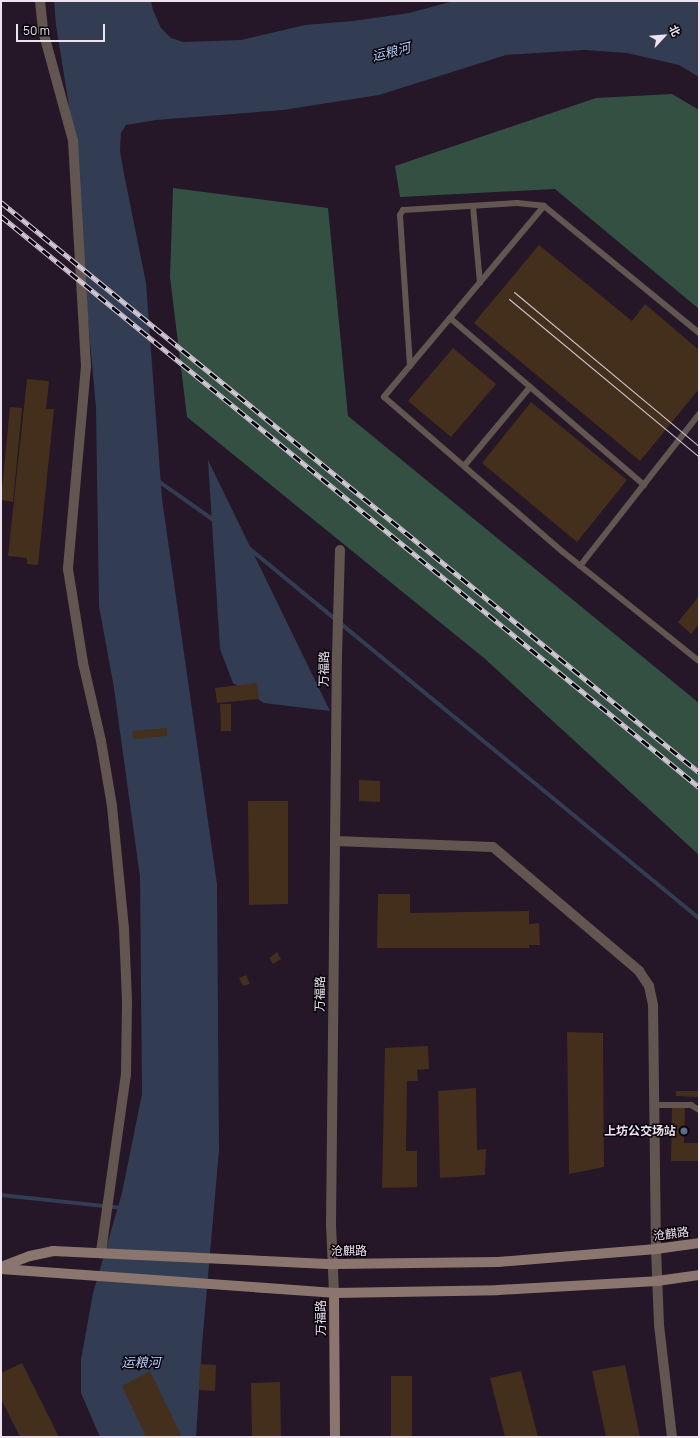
<!DOCTYPE html>
<meta charset="utf-8">
<style>
body{margin:0}
#map{position:relative;width:700px;height:1438px;overflow:hidden;background:#251628;font-family:Manrope,"Noto Sans SC",sans-serif}
div>[style]{position:absolute}
.forest>*{inset:0;background:#335043}
.water>*{inset:0;background:#323d53}
.stream>*{height:3.5px;margin:-1.75px;padding:0 1.75px;transform-origin:1.75px;border-radius:1.75px;background:#323d53}
.building>*{inset:0;background:#442f1d}
.lane>*{height:6px;margin:-3px;padding:0 3px;transform-origin:3px;border-radius:3px;background:#635651}
.street>*{height:10px;margin:-5px;padding:0 5px;transform-origin:5px;border-radius:5px;background:#635651}
.secondary>*{height:10px;margin:-5px;padding:0 5px;transform-origin:5px;border-radius:5px;background:#8b766f}
.tram>*{height:1px;margin:-0.5px;padding:0 0.5px;transform-origin:0.5px;border-radius:0.5px;background:#d3c8d5}
.rail>*{height:4.5px;margin-top:-2.25px;transform-origin:0;background:repeating-linear-gradient(90deg,#0a050c 0 9px,#d3c8d5 0 18px);box-sizing:border-box;border-block:1px solid #d3c8d5}
.dots>*{width:11px;height:11px;translate:-50% -50%;box-sizing:border-box;border:2px solid #0a050c;border-radius:50%}
span{translate:-50% -50%;white-space:nowrap;text-align:center;line-height:1.15;-webkit-text-stroke:3px #0a050c;paint-order:stroke}
.street-label{font-size:12px;color:#ede3ef}
.poi-label{font-size:12px;color:#ede3ef;font-weight:700}
.right{translate:-100% -50%;text-align:right}
.water-label{font-size:13px;color:#b6cefe;font-style:italic}
.frame{position:absolute;inset:0;border:2px solid #ede3ef;pointer-events:none}
.north{position:absolute;left:644px;top:16px;width:40px;height:40px;-webkit-text-stroke:3px #0a050c;paint-order:stroke;rotate:64deg;font-size:11px;font-weight:700;line-height:16px;text-align:center;color:#ede3ef}
.north::after{content:'';display:block;margin:auto;width:14px;height:18px;background:#ede3ef;clip-path:polygon(50% 0,100% 100%,50% 72%,0 100%)}
.scale{position:absolute;left:16px;top:24px;width:89px;height:18px;box-sizing:border-box;border:2px solid #ede3ef;border-top:0;padding-left:5px;font-size:12px;line-height:14px;white-space:nowrap;color:#ede3ef;-webkit-text-stroke:3px #0a050c;paint-order:stroke}
</style>
<div id="map">
<div class="forest">
<i style="clip-path:polygon(672px 94px,699px 110px,699px 309px,555px 189px,400px 197px,395px 166px,596px 98px)"></i>
<i style="clip-path:polygon(173px 188px,328px 208px,348px 416px,699px 703px,699px 855px,484px 658px,187px 417px,170px 277px)"></i>
</div>
<div class="water">
<i style="clip-path:polygon(54px 1px,151px 1px,153px 10px,161px 28px,171px 38px,183px 42px,241px 40px,305px 25px,353px 21px,409px 13px,454px 1px,699px 1px,699px 77px,679px 65px,627px 53px,585px 50px,506px 55px,379px 95px,283px 110px,156px 120px,126px 125px,121px 133px,120px 151px,124px 174px,146px 283px,162px 499px,217px 884px,219px 1150px,202px 1345px,196px 1437px,100px 1437px,81px 1393px,81px 1360px,93px 1293px,122px 1193px,142px 1094px,140px 877px,114px 688px,99px 606px,96px 408px,69px 106px,56px 25px)"></i>
<i style="clip-path:polygon(208px 460px,330px 711px,264px 703px,233px 683px,220px 649px)"></i>
</div>
<div class="stream">
<i style="left:157px;top:480px;width:70px;rotate:35.1deg"></i>
<i style="left:249px;top:548px;width:583px;rotate:39.43deg"></i>
<i style="left:1px;top:1195px;width:123px;rotate:6.1deg"></i>
</div>
<div class="building">
<i style="clip-path:polygon(539px 245px,632px 321px,645px 304px,699px 350px,699px 389px,640px 461px,474px 323px)"></i>
<i style="clip-path:polygon(453px 348px,496px 384px,451px 437px,408px 401px)"></i>
<i style="clip-path:polygon(27px 379px,49px 381px,46px 409px,54px 409px,38px 565px,27px 564px,27px 558px,8px 556px)"></i>
<i style="clip-path:polygon(531px 402px,627px 480px,577px 542px,482px 463px)"></i>
<i style="clip-path:polygon(10px 407px,22px 408px,13px 502px,1px 500px)"></i>
<i style="clip-path:polygon(699px 596px,699px 624px,691px 634px,678px 622px)"></i>
<i style="clip-path:polygon(257px 683px,259px 699px,217px 703px,215px 688px)"></i>
<i style="clip-path:polygon(220px 704px,231px 704px,231px 731px,221px 731px)"></i>
<i style="clip-path:polygon(167px 728px,167px 736px,133px 739px,132px 731px)"></i>
<i style="clip-path:polygon(359px 780px,380px 781px,380px 802px,359px 801px)"></i>
<i style="clip-path:polygon(248px 801px,288px 801px,288px 904px,249px 905px)"></i>
<i style="clip-path:polygon(378px 894px,410px 894px,410px 913px,529px 911px,529px 924px,539px 923px,540px 945px,529px 945px,529px 948px,377px 948px)"></i>
<i style="clip-path:polygon(277px 952px,281px 959px,273px 964px,269px 958px)"></i>
<i style="clip-path:polygon(246px 975px,250px 984px,243px 986px,239px 978px)"></i>
<i style="clip-path:polygon(567px 1032px,603px 1033px,604px 1167px,569px 1174px)"></i>
<i style="clip-path:polygon(428px 1046px,429px 1069px,417px 1070px,418px 1081px,407px 1081px,406px 1151px,417px 1151px,417px 1187px,382px 1188px,385px 1048px)"></i>
<i style="clip-path:polygon(476px 1088px,477px 1150px,486px 1149px,485px 1175px,440px 1178px,438px 1091px)"></i>
<i style="clip-path:polygon(676px 1091px,699px 1091px,699px 1097px,676px 1096px)"></i>
<i style="clip-path:polygon(672px 1105px,685px 1106px,684px 1143px,699px 1143px,699px 1161px,671px 1161px)"></i>
<i style="clip-path:polygon(22px 1363px,59px 1437px,20px 1437px,1px 1399px,1px 1373px)"></i>
<i style="clip-path:polygon(200px 1364px,216px 1365px,215px 1391px,199px 1390px)"></i>
<i style="clip-path:polygon(625px 1365px,640px 1437px,606px 1437px,592px 1371px)"></i>
<i style="clip-path:polygon(150px 1371px,182px 1437px,146px 1437px,122px 1386px)"></i>
<i style="clip-path:polygon(521px 1371px,538px 1437px,505px 1437px,490px 1378px)"></i>
<i style="clip-path:polygon(391px 1376px,412px 1376px,412px 1437px,391px 1437px)"></i>
<i style="clip-path:polygon(280px 1382px,281px 1437px,252px 1437px,251px 1383px)"></i>
</div>
<div class="lane">
<i style="left:473px;top:206px;width:77px;rotate:84.8deg"></i>
<i style="left:544px;top:206px;width:249px;rotate:130deg"></i>
<i style="left:384px;top:397px;width:237px;rotate:40.9deg"></i>
<i style="left:563px;top:552px;width:174px;rotate:38.7deg"></i>
<i style="left:450px;top:318px;width:256px;rotate:40.7deg"></i>
<i style="left:410px;top:366px;width:151px;rotate:-93.8deg"></i>
<i style="left:400px;top:215px;width:6px;rotate:-59deg"></i>
<i style="left:403px;top:210px;width:114px;rotate:-3.5deg"></i>
<i style="left:517px;top:203px;width:27px;rotate:6deg"></i>
<i style="left:544px;top:206px;width:200px;rotate:39.3deg"></i>
<i style="left:464px;top:466px;width:103px;rotate:-50.1deg"></i>
<i style="left:580px;top:566px;width:193px;rotate:-51.9deg"></i>
<i style="left:654px;top:1105px;width:37px"></i>
<i style="left:691px;top:1105px;width:9px;rotate:32deg"></i>
</div>
<div class="street">
<i style="left:40px;top:1px;width:30px;rotate:84deg"></i>
<i style="left:43px;top:31px;width:114px;rotate:74.7deg"></i>
<i style="left:73px;top:141px;width:225px;rotate:86.7deg"></i>
<i style="left:86px;top:366px;width:204px;rotate:95.1deg"></i>
<i style="left:68px;top:569px;width:95px;rotate:80.9deg"></i>
<i style="left:83px;top:663px;width:80px;rotate:77deg"></i>
<i style="left:101px;top:741px;width:66px;rotate:80.4deg"></i>
<i style="left:112px;top:806px;width:124px;rotate:84.4deg"></i>
<i style="left:124px;top:929px;width:73px;rotate:87.6deg"></i>
<i style="left:127px;top:1002px;width:72px;rotate:90.8deg"></i>
<i style="left:126px;top:1074px;width:181px;rotate:98deg"></i>
<i style="left:335px;top:841px;width:158px;rotate:2.2deg"></i>
<i style="left:493px;top:847px;width:192px;rotate:40.3deg"></i>
<i style="left:639px;top:971px;width:18px;rotate:56deg"></i>
<i style="left:649px;top:986px;width:19px;rotate:78deg"></i>
<i style="left:653px;top:1005px;width:244px;rotate:89.3deg"></i>
<i style="left:656px;top:1249px;width:76px;rotate:87.7deg"></i>
<i style="left:659px;top:1325px;width:113px;rotate:83.4deg"></i>
<i style="left:334px;top:1293px;width:68px;rotate:-92.5deg"></i>
<i style="left:331px;top:1225px;width:569px;rotate:-89.4deg"></i>
<i style="left:337px;top:656px;width:106px;rotate:-88.4deg"></i>
</div>
<div class="secondary">
<i style="left:1px;top:1267px;width:31px;rotate:-21deg"></i>
<i style="left:30px;top:1256px;width:24px;rotate:-12deg"></i>
<i style="left:53px;top:1251px;width:280px;rotate:2.7deg"></i>
<i style="left:333px;top:1264px;width:165px;rotate:-0.7deg"></i>
<i style="left:498px;top:1262px;width:159px;rotate:-4.7deg"></i>
<i style="left:656px;top:1249px;width:43px;rotate:-7.9deg"></i>
<i style="left:1px;top:1269px;width:334px;rotate:4.1deg"></i>
<i style="left:334px;top:1293px;width:164px;rotate:-1deg"></i>
<i style="left:498px;top:1290px;width:159px;rotate:-3.2deg"></i>
<i style="left:657px;top:1281px;width:42px;rotate:-8.1deg"></i>
<i style="left:334px;top:1293px;width:144px;rotate:89.6deg"></i>
</div>
<div class="tram">
<i style="left:514px;top:292px;width:241px;rotate:39.8deg"></i>
<i style="left:509px;top:299px;width:247px;rotate:39.7deg"></i>
</div>
<div class="rail">
<i style="left:1px;top:202px;width:901px;rotate:39.24deg"></i>
<i style="left:1px;top:216px;width:902px;rotate:39.28deg"></i>
</div>
<div class="dots">
<i style="left:684px;top:1131px;background:#5c6f8a"></i>
</div>
<div class="street-label">
<span style="left:324px;top:669px;rotate:-89deg">万福路</span>
<span style="left:320px;top:994px;rotate:-89deg">万福路</span>
<span style="left:671px;top:1234px;rotate:-7deg">沧麒路</span>
<span style="left:349px;top:1251px">沧麒路</span>
<span style="left:321px;top:1318px;rotate:-90deg">万福路</span>
</div>
<div class="poi-label">
<span class="right" style="left:676px;top:1131px">上坊公交场站</span>
</div>
<div class="water-label">
<span style="left:391px;top:52px;rotate:-14deg">运粮河</span>
<span style="left:141px;top:1362px">运粮河</span>
</div>
<div class="frame"></div>
<div class="north">北</div>
<div class="scale">50 m</div>
</div>
